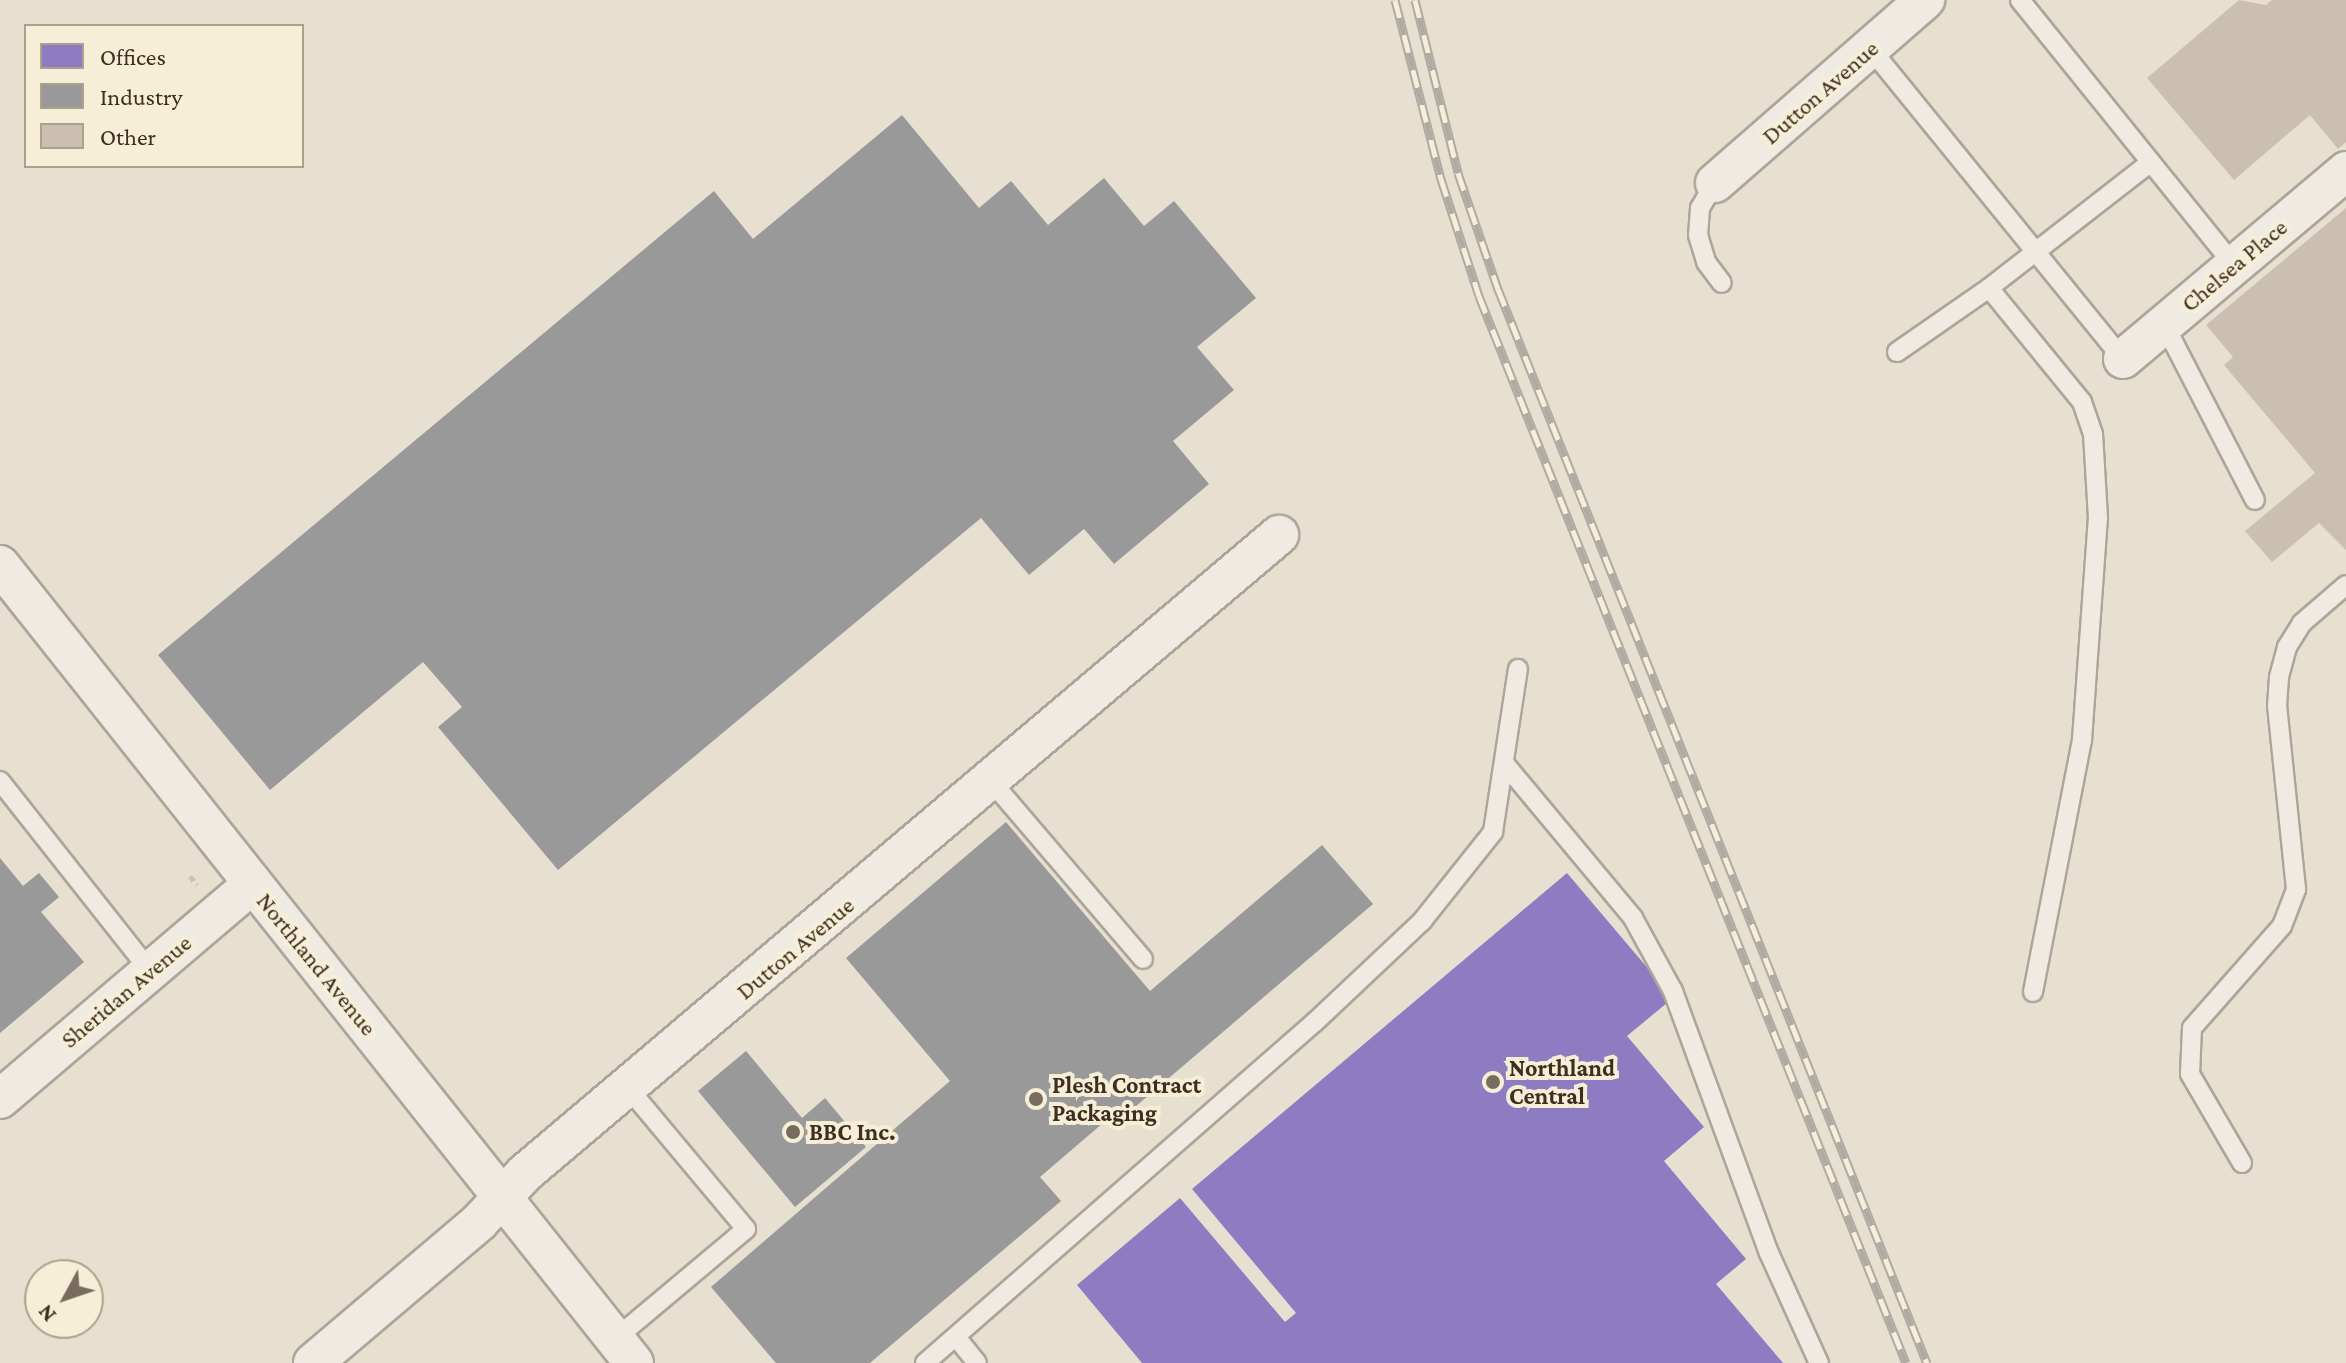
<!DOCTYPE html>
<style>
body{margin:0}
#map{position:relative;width:2346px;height:1363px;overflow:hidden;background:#e7e0d1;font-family:"Crimson Pro",serif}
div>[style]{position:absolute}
.offices>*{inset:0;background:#8e7cc3}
.industry>*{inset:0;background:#999}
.building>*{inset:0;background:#cbbfb2}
.path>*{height:5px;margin-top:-2.5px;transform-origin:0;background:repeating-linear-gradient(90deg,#c8c2b9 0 6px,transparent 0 10px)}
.roads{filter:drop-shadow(2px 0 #ada599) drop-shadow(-2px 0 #ada599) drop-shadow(0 2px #ada599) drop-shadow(0 -2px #ada599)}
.lane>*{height:18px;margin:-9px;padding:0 9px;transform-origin:9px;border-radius:9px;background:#efebe3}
.street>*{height:38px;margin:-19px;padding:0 19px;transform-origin:19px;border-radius:19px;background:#efebe3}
.rail>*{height:9px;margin-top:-4.5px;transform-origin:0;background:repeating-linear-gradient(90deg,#f7eed8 0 18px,#afaaa2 0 36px);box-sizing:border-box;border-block:2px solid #afaaa2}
.dots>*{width:22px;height:22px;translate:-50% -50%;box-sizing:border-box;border:4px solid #f7eed8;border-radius:50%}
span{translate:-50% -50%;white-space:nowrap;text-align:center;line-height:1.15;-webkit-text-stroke:8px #f7eed8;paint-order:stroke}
.street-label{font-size:24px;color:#3d2e20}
.poi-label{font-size:24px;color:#3d2e20;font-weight:700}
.left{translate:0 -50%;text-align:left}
.legend{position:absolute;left:24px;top:24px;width:280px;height:144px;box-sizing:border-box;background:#f7eed8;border:2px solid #ada18e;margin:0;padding:10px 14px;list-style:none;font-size:24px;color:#3d2e20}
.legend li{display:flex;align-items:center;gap:16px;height:40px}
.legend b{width:40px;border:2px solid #ada18e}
.north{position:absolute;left:24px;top:1259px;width:80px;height:80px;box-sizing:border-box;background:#f7eed8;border:2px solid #ada18e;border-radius:50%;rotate:230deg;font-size:22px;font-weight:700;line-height:32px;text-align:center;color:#3d2e20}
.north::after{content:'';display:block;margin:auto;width:28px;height:36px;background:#786c5e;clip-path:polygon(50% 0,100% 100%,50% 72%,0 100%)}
</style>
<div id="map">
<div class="offices">
<i style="clip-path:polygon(1567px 873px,1673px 998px,1627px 1036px,1704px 1127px,1664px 1161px,1746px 1259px,1716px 1284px,1783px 1363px,1142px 1363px,1077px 1285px,1180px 1198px,1285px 1322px,1296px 1313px,1192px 1189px)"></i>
</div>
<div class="industry">
<i style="clip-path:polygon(902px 115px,979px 208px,1011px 181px,1048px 225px,1104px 178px,1144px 226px,1174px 201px,1256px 298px,1197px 347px,1234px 390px,1173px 441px,1209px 484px,1114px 564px,1084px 529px,1029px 575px,981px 518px,558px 870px,438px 727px,462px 707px,423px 662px,270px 790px,158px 655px,714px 191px,753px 239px)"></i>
<i style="clip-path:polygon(1006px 822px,1150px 991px,1322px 845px,1373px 904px,1115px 1124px,1110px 1117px,1040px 1177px,1061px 1201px,870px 1363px,776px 1363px,711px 1287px,950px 1081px,846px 958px)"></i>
<i style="clip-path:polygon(0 858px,23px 886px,39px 873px,59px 897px,41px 912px,84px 962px,0 1033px)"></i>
<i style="clip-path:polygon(746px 1051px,802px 1118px,825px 1098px,866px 1147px,795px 1207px,698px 1091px)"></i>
</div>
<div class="building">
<i style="clip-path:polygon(2239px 0,2266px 5px,2272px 0,2346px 0,2346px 142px,2338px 149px,2310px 115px,2234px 180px,2147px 78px)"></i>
<i style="clip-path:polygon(2346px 208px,2346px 550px,2319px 523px,2272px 562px,2245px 531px,2315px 473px,2224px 365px,2233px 357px,2206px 325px)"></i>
</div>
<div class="path">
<i style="left:190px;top:876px;width:11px;rotate:52deg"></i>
</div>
<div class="roads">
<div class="lane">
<i style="left:2020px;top:0;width:341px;rotate:51.1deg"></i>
<i style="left:1870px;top:48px;width:401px;rotate:50.9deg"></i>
<i style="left:1715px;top:183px;width:29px;rotate:121deg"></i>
<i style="left:1700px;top:208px;width:27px;rotate:94deg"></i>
<i style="left:1698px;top:235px;width:28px;rotate:73deg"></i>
<i style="left:1706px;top:262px;width:26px;rotate:53deg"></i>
<i style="left:2164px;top:324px;width:198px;rotate:62.7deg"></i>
<i style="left:1897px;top:352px;width:112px;rotate:-34.8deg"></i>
<i style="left:1504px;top:763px;width:202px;rotate:50.2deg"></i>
<i style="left:1633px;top:918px;width:83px;rotate:61.3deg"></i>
<i style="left:1673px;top:991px;width:279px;rotate:69.9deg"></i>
<i style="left:1769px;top:1253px;width:121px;rotate:65.6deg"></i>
<i style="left:0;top:781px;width:242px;rotate:51.7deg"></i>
<i style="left:991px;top:781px;width:234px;rotate:49.5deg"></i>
<i style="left:2033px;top:992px;width:257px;rotate:-79deg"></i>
<i style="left:2082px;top:740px;width:223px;rotate:-85.9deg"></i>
<i style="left:2098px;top:518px;width:84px;rotate:-93.4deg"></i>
<i style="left:2093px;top:434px;width:34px;rotate:-109deg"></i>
<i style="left:2082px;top:402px;width:147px;rotate:-129.2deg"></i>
<i style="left:1989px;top:288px;width:205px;rotate:-37.9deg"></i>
<i style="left:2242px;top:1163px;width:103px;rotate:-120.3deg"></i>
<i style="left:2190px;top:1074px;width:46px;rotate:-87.5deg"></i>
<i style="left:2192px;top:1028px;width:136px;rotate:-48.6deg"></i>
<i style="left:2282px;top:926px;width:40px;rotate:-69deg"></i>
<i style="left:2296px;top:889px;width:184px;rotate:-95.9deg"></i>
<i style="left:2277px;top:706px;width:29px;rotate:-86deg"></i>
<i style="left:2279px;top:677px;width:31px;rotate:-75deg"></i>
<i style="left:2287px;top:647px;width:28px;rotate:-58deg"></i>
<i style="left:2302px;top:623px;width:58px;rotate:-40.8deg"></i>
<i style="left:956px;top:1337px;width:33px;rotate:51deg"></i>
<i style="left:615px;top:1339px;width:171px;rotate:-40deg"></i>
<i style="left:746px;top:1229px;width:182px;rotate:-129.9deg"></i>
<i style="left:925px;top:1363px;width:519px;rotate:-41.18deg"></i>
<i style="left:1316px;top:1021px;width:146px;rotate:-43.3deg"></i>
<i style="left:1422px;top:921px;width:114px;rotate:-51.4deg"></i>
<i style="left:1493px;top:832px;width:165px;rotate:-81.3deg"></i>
</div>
<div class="street">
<i style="left:1715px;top:183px;width:279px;rotate:-41.1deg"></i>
<i style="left:2123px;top:359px;width:292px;rotate:-40.1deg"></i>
<i style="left:0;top:565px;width:1019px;rotate:51.53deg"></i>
<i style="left:0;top:1099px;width:332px;rotate:-40.4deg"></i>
<i style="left:313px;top:1363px;width:218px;rotate:-40.3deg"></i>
<i style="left:479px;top:1222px;width:67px;rotate:-46.8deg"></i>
<i style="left:525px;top:1173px;width:988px;rotate:-40.24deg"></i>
</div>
</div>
<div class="rail">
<i style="left:1395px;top:0;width:185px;rotate:75.6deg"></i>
<i style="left:1441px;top:179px;width:123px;rotate:72deg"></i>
<i style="left:1479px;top:296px;width:1149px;rotate:68.19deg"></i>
<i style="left:1415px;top:0;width:178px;rotate:76deg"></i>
<i style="left:1458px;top:173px;width:123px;rotate:71deg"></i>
<i style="left:1498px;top:289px;width:1157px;rotate:68.23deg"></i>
</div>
<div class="dots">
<i style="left:1493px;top:1082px;background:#786c5e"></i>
<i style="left:1036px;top:1099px;background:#786c5e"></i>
<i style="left:793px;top:1132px;background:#786c5e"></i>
</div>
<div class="street-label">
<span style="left:1820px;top:92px;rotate:-41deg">Dutton Avenue</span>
<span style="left:2234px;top:265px;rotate:-40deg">Chelsea Place</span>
<span style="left:795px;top:948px;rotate:-40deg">Dutton Avenue</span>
<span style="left:317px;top:964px;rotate:51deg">Northland Avenue</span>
<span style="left:126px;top:991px;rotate:-40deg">Sheridan Avenue</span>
</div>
<div class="poi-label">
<span class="left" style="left:1509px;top:1082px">Northland<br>Central</span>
<span class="left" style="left:1052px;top:1099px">Plesh Contract<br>Packaging</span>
<span class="left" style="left:809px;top:1132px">BBC Inc.</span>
</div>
<ul class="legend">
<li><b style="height:22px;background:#8e7cc3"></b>Offices</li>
<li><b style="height:22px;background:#999"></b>Industry</li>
<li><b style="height:22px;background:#cbbfb2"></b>Other</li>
</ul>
<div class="north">N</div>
</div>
